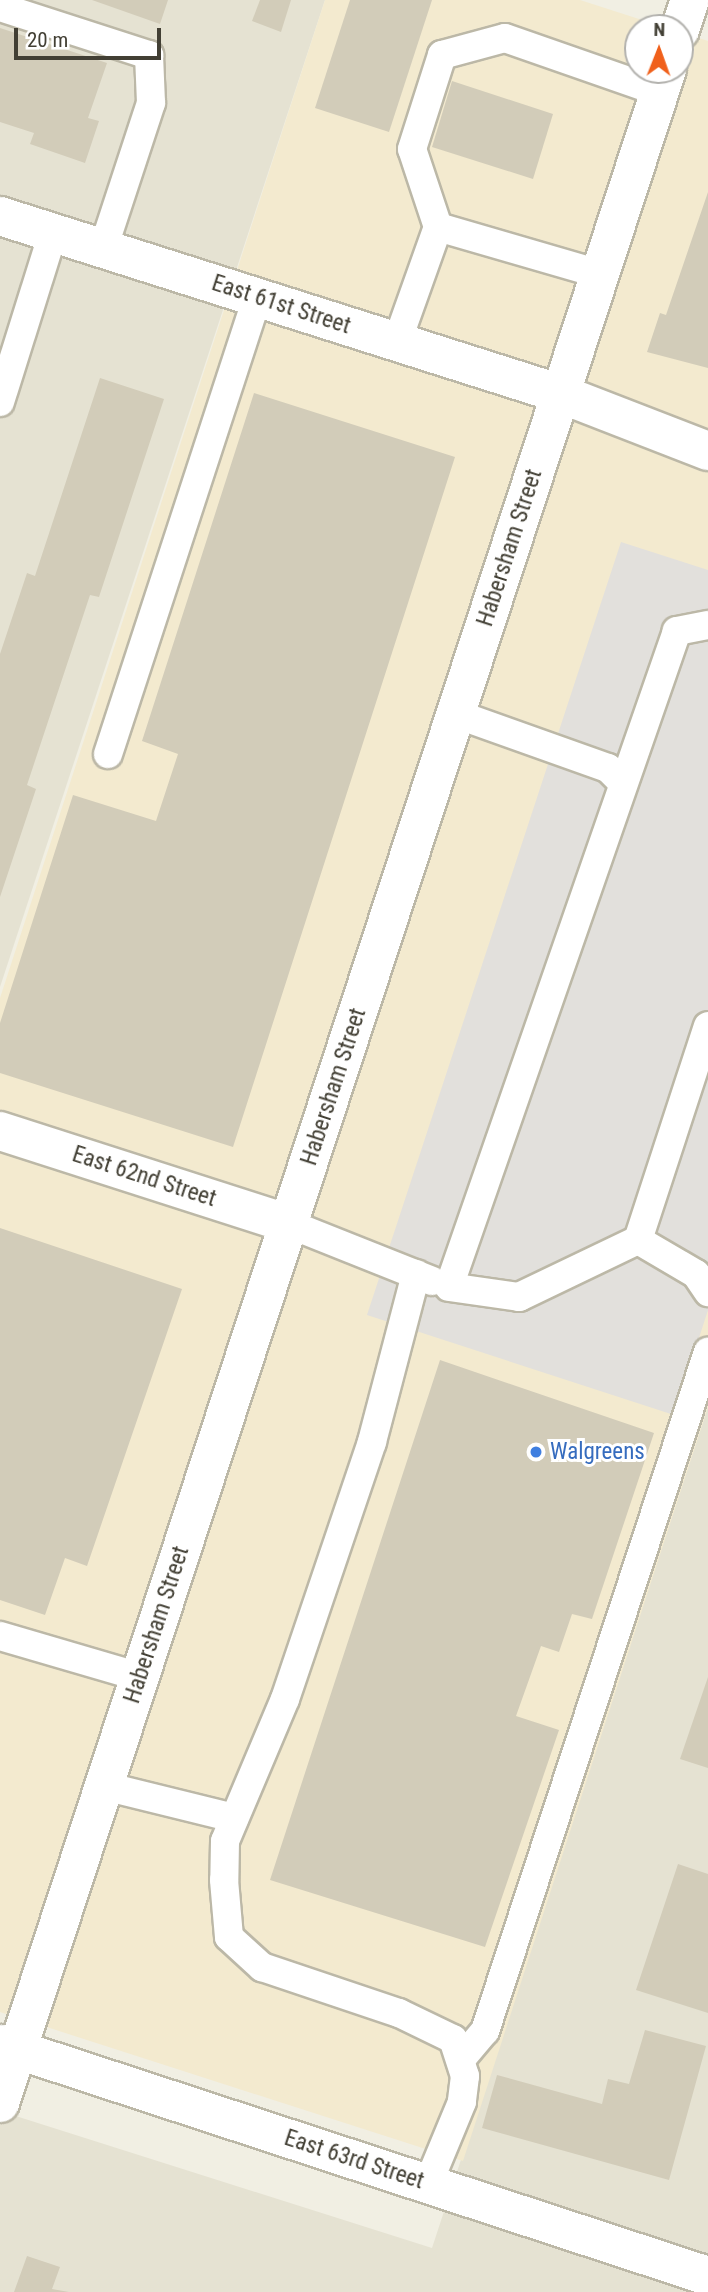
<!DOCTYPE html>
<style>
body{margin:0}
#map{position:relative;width:708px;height:2292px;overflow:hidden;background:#f1efe3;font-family:"Roboto Condensed",sans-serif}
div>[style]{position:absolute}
.residential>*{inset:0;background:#e5e2d2}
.commercial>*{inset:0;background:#f3eacf}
.parking>*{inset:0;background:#e2e0dc}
.building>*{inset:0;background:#d2ccb9}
.roads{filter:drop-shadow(2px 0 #bcb8a7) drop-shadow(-2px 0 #bcb8a7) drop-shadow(0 2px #bcb8a7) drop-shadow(0 -2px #bcb8a7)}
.service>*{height:28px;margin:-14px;padding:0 14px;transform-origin:14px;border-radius:14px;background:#fff}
.minor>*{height:38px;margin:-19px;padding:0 19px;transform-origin:19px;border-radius:19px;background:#fff}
.tertiary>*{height:38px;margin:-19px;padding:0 19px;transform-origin:19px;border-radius:19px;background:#fff}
.dots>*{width:19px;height:19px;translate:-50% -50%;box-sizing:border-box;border:4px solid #fff;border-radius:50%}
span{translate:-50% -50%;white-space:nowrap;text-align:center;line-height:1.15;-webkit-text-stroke:6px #fff;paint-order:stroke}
.street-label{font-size:23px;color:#423f34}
.shop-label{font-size:23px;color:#366cbe}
.left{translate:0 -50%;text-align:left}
.north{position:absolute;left:624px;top:14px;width:70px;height:70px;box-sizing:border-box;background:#fff;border:2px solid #b3b2ae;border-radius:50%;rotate:1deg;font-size:19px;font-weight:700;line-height:28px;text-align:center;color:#423f34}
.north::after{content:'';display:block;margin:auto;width:24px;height:32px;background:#f0601b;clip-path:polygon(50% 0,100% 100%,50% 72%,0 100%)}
.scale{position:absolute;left:14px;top:28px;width:147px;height:32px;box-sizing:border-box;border:4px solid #423f34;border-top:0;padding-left:9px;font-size:21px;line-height:24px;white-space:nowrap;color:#423f34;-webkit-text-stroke:5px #fff;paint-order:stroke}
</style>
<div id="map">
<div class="residential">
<i style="clip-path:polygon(0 0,325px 0,0 987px)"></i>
<i style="clip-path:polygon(708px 1407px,708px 2292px,0 2292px,0 2111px,432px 2248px)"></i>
</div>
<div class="commercial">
<i style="clip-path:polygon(325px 0,580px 0,667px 28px,638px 28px,638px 70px,680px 70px,680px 32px,708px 41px,708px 1407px,463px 2161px,0 2012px,0 998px)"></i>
</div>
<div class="parking">
<i style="clip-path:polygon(621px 542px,708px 570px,708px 1310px,674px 1415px,367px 1315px)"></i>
</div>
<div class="building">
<i style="clip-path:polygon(92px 0,168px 0,160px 24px)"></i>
<i style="clip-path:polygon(260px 0,291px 0,281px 32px,252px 21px)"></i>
<i style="clip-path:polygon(350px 0,432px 0,389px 132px,315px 108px)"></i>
<i style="clip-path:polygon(0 28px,107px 63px,88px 118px,99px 121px,85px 163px,30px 144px,34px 133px,0 122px)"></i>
<i style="clip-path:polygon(452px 81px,553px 114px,533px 179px,432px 147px)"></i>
<i style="clip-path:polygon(708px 192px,708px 368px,647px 352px,660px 313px,666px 315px)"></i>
<i style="clip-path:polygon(100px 378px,164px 399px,99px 597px,90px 595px,27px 785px,36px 789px,0 897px,0 654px,27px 573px,35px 576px)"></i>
<i style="clip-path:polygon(254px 393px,455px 457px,233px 1147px,0 1073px,0 1023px,73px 795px,156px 821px,178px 754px,142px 741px)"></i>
<i style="clip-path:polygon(0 1228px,182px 1289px,87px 1566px,65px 1558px,45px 1615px,0 1600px)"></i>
<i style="clip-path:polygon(440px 1360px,654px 1433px,592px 1619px,572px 1614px,559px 1652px,541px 1646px,516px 1716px,559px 1730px,485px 1947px,270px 1880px)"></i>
<i style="clip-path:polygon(708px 1677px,708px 1768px,680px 1759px)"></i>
<i style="clip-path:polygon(678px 1864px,708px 1874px,708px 2013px,636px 1990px)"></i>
<i style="clip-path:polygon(645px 2030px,706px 2046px,669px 2180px,482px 2128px,497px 2075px,602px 2104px,608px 2079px,629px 2084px)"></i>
<i style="clip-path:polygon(27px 2256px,60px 2267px,52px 2289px,69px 2292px,14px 2292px)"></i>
</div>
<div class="roads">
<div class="service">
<i style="left:0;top:7px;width:157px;rotate:17.9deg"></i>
<i style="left:149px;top:55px;width:48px;rotate:87.6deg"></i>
<i style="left:151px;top:103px;width:154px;rotate:108.2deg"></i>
<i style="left:438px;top:227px;width:169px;rotate:16.2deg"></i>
<i style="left:397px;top:342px;width:122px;rotate:-70.4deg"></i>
<i style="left:438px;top:227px;width:82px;rotate:-108.4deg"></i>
<i style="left:412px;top:149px;width:99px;rotate:-72.3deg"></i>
<i style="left:442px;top:55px;width:65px;rotate:-15.1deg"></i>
<i style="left:505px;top:38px;width:164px;rotate:19.2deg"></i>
<i style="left:0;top:402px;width:177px;rotate:-72.6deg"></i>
<i style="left:708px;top:625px;width:32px;rotate:169deg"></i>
<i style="left:677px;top:631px;width:694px;rotate:109.17deg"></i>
<i style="left:449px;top:1287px;width:71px;rotate:8.1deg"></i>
<i style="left:519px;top:1297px;width:132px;rotate:-25.6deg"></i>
<i style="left:638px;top:1240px;width:225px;rotate:-71.9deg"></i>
<i style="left:456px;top:714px;width:161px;rotate:19.6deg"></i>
<i style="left:608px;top:768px;width:18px;rotate:45deg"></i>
<i style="left:108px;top:754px;width:480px;rotate:-71.9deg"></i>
<i style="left:289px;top:1224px;width:154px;rotate:21.7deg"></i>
<i style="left:638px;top:1240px;width:67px;rotate:30.4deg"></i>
<i style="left:696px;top:1274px;width:22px;rotate:56deg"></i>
<i style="left:416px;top:1274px;width:174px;rotate:104.7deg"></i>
<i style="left:372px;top:1442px;width:271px;rotate:108.7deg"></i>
<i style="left:285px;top:1699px;width:154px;rotate:112.9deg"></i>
<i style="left:225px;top:1841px;width:39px;rotate:91deg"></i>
<i style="left:224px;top:1880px;width:57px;rotate:85deg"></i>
<i style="left:229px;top:1937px;width:45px;rotate:42.3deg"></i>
<i style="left:262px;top:1967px;width:145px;rotate:18.6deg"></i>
<i style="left:399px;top:2013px;width:60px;rotate:25.7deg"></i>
<i style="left:453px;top:2039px;width:39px;rotate:72deg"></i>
<i style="left:465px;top:2076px;width:26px;rotate:97deg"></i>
<i style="left:462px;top:2102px;width:89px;rotate:112.5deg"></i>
<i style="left:0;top:1636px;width:146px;rotate:16.3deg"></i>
<i style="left:104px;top:1786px;width:134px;rotate:13.8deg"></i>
<i style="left:462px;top:2058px;width:35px;rotate:-50deg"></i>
<i style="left:485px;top:2031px;width:715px;rotate:-71.82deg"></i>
</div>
<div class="minor">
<i style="left:0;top:216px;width:589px;rotate:17.6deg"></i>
<i style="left:561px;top:394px;width:158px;rotate:21.2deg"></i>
<i style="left:0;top:1131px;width:304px;rotate:17.8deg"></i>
<i style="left:0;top:2044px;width:745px;rotate:18.14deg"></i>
</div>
<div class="tertiary">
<i style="left:680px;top:30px;width:32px;rotate:-72deg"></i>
<i style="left:0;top:2103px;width:2140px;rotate:-71.84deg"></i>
</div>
</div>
<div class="dots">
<i style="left:536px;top:1452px;background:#3f7fe0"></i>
</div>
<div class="street-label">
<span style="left:281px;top:305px;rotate:18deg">East 61st Street</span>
<span style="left:510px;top:548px;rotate:-72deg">Habersham Street</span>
<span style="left:334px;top:1087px;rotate:-72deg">Habersham Street</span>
<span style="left:144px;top:1177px;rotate:18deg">East 62nd Street</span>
<span style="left:157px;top:1625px;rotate:-72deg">Habersham Street</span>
<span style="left:354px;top:2160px;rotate:18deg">East 63rd Street</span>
</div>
<div class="shop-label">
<span class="left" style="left:550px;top:1452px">Walgreens</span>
</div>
<div class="north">N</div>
<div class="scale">20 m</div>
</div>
